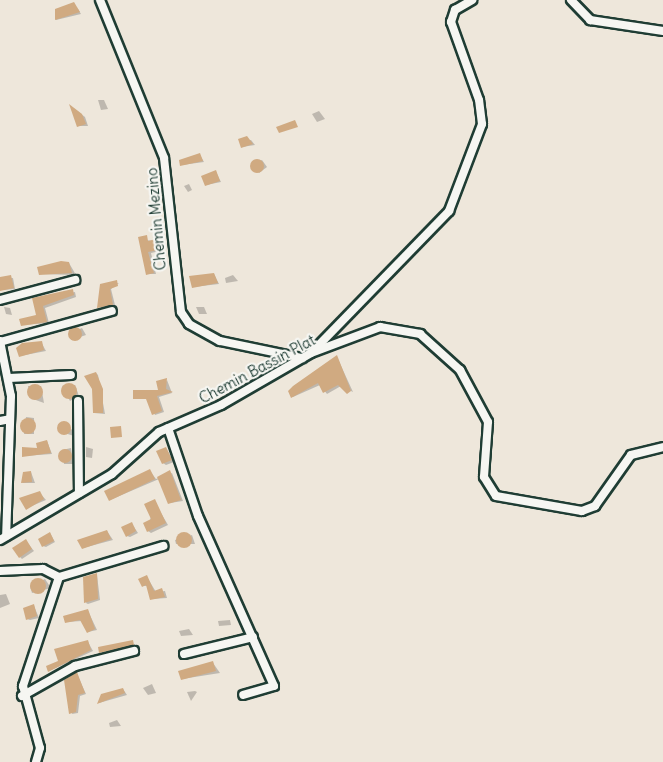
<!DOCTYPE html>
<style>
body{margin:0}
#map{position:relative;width:663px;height:762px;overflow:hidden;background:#eee7db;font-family:Delius,sans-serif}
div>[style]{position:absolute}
.shadow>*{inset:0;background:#0003}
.building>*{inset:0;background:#d0aa81}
.round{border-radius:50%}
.roads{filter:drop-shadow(2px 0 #1f3d34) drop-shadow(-2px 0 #1f3d34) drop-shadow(0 2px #1f3d34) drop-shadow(0 -2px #1f3d34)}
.street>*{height:8px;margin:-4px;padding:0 4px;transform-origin:4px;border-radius:4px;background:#f6f6f2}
span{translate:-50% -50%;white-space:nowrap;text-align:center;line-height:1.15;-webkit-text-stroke:4.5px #f6f6f2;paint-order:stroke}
.street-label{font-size:15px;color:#1f3d34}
</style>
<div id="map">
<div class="shadow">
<i style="clip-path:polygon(78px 9px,81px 14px,56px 20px,56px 10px)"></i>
<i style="clip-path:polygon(98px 100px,104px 100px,108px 109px,101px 110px)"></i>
<i style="clip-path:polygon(72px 107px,85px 117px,88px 126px,78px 126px)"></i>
<i style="clip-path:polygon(319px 111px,325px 119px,317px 122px,312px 114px)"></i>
<i style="clip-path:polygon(251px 140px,255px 145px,242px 147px,240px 141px)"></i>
<i style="clip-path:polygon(200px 155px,204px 162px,182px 165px)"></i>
<i style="clip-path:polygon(262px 160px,267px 167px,259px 173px,251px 165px)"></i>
<i style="clip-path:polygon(216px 172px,221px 182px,206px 185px)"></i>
<i style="clip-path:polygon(189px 184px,192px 190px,188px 192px,184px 186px)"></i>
<i style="clip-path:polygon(140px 239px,158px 242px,160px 251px,151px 253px,156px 274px,147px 274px)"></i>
<i style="clip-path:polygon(69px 263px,76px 275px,40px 274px)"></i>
<i style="clip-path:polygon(214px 274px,219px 284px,193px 287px)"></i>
<i style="clip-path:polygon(233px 275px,238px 281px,226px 283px,225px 278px)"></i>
<i style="clip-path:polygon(13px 278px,15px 289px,2px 290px,0 279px)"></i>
<i style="clip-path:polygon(119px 283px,111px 289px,115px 305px,99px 307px,102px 285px)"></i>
<i style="clip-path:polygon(75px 292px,76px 297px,45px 308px,49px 323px,22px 325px,38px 316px,33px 299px)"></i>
<i style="clip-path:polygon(4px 307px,10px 308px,12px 315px,6px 314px)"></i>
<i style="clip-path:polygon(196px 307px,204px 307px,207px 314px,199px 314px)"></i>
<i style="clip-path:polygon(82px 328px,86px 335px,71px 340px,72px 332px)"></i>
<i style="clip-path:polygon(41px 342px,46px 351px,20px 356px)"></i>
<i style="clip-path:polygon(337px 357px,353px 392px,341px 386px,327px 394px,320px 385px,293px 397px,290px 391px)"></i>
<i style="clip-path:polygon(96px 373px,98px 375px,105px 414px,94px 413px)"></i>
<i style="clip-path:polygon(167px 380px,172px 393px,159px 397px,164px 412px,155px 415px,148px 399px,135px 398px,160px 391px)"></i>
<i style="clip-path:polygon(75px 385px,79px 396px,70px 401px,62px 386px)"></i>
<i style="clip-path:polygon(28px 386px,41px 386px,44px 403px,30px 398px)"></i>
<i style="clip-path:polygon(26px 417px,34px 418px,34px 434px,24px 434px)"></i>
<i style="clip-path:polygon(58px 424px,73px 430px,74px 436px,58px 431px)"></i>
<i style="clip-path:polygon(47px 441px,52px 454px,24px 456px,39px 449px)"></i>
<i style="clip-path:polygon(86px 447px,93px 449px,92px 458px,86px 457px)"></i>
<i style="clip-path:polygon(71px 448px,73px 464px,64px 464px,62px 450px)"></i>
<i style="clip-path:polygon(166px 448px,174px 462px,166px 465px,163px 463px)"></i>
<i style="clip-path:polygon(150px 471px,156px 479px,172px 473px,183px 501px,170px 503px,159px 479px,110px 500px)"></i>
<i style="clip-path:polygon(31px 472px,35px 483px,22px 483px)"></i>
<i style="clip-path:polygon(39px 492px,46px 500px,27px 508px)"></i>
<i style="clip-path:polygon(154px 501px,168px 525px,151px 533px,148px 531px)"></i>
<i style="clip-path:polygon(132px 524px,138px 533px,130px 537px,127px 536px)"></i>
<i style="clip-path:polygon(107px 531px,113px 540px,83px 548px)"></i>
<i style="clip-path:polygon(50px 533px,55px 542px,46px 547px,43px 546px)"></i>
<i style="clip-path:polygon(192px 535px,195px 544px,176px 544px,175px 540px)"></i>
<i style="clip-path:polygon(26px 541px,34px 551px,22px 559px,20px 557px)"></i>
<i style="clip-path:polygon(97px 575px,100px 600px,88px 604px,86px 603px)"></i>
<i style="clip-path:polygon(147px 577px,156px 592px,165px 591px,167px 598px,152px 599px,148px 586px,143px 586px)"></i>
<i style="clip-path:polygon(45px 579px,51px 588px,32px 593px,30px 586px)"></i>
<i style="clip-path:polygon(6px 594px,10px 604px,0 608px,0 595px)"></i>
<i style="clip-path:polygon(34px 606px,39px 618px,30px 620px,27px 619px)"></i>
<i style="clip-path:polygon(88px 611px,97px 630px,88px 632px,82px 621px,66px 622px)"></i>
<i style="clip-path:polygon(230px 620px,231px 625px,219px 626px,218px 621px)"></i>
<i style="clip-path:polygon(189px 629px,193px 635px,181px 636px,179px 631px)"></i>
<i style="clip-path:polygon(88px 642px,93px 651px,49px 671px,59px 661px)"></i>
<i style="clip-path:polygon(121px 643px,134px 646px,101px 652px)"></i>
<i style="clip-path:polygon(213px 663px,220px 673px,182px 679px)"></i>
<i style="clip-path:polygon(77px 674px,86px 694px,80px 696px,78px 713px,72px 714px)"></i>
<i style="clip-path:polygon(152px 684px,156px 693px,148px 695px,143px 688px)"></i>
<i style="clip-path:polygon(123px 689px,127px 695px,99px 703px,102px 695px)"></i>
<i style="clip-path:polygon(187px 692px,195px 691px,197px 692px,191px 701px)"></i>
<i style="clip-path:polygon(117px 720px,121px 726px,110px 727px,109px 723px)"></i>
</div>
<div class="building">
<i style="clip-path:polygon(74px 2px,80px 12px,55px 20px,55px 9px)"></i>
<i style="clip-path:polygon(69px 104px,82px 114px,86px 124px,77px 127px)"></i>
<i style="clip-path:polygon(295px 120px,298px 127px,279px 133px,276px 127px)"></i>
<i style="clip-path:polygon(247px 136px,253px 144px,241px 148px,238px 139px)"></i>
<i style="clip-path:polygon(200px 153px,203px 161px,180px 166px,179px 160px)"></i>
<i class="round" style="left:250px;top:159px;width:14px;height:14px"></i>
<i style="clip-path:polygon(216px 170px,220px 181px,205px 186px,201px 176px)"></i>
<i style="clip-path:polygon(147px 235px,148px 241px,156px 239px,158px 250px,148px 252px,154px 273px,146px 275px,138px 237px)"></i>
<i style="clip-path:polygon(61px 261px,69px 262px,72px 273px,39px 275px,37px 267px)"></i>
<i style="clip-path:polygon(214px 273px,218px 283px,192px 288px,189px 276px)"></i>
<i style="clip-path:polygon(11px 275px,14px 288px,0 291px,0 277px)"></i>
<i style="clip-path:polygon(117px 280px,118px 286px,110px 289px,113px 305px,97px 308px,100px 284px)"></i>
<i style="clip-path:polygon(73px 289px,74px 295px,43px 306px,47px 322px,21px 326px,19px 319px,36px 315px,32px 298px)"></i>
<i class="round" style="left:68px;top:327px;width:14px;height:14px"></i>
<i style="clip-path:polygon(42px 341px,44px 350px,19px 357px,16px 348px,22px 343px)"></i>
<i style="clip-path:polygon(337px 355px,351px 391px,347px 394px,338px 385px,323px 393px,318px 383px,291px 398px,288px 391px,293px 386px)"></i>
<i style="clip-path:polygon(96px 372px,103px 389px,103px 413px,93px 413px,92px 389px,84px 376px)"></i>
<i style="clip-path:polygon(167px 378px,166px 389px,173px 392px,157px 396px,162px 411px,152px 415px,146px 399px,133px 399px,133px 390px,158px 390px,156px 381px)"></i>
<i class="round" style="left:61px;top:383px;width:16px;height:16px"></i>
<i class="round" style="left:27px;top:384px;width:16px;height:16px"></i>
<i class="round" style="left:20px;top:418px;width:16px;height:16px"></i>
<i class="round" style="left:57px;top:421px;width:14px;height:14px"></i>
<i style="clip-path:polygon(121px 426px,122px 437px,111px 438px,110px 427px)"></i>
<i style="clip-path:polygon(47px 440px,51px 453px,22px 457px,22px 447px,37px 448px,36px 443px)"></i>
<i style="clip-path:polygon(166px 447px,172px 460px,162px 464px,156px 451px)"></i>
<i class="round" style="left:58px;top:449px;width:14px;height:14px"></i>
<i style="clip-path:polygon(150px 469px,155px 479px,109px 501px,104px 491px)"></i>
<i style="clip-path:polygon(170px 470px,181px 500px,168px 504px,157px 477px)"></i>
<i style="clip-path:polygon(31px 471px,32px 482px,21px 483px,23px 472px)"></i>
<i style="clip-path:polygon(40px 491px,44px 499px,26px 510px,19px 498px)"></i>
<i style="clip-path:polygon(155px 499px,166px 523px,147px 532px,143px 523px,151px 519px,144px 504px)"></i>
<i style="clip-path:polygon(132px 522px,136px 531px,126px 537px,121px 527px)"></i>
<i style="clip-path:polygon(107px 530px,111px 539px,82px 549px,77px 540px)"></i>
<i style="clip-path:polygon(50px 532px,54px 541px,42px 547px,38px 539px)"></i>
<i class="round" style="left:176px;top:532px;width:16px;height:16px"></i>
<i style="clip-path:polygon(26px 539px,32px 549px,19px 558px,12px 548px)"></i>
<i style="clip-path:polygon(97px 573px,98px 599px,84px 603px,83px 577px)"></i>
<i style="clip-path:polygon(147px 575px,154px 591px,162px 588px,165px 597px,150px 600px,146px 585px,142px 587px,138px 579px)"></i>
<i class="round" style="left:30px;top:578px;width:16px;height:16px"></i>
<i style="clip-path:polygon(34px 604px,37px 616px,26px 620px,23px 608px)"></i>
<i style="clip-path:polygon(88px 609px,95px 629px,87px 633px,80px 620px,65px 623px,63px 616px)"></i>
<i style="clip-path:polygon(88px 640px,91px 650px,48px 672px,46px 666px,58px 661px,54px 649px)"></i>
<i style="clip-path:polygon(133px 640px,134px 645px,99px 653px,98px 647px)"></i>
<i style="clip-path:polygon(213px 661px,216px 671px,181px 680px,178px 671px)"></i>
<i style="clip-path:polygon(77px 672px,85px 693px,78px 695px,76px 712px,69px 714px,64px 680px)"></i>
<i style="clip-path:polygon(123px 688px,125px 693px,97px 704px,101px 694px)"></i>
</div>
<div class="roads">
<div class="street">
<i style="left:100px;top:0;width:170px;rotate:67.9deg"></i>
<i style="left:164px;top:158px;width:155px;rotate:83.7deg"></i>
<i style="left:181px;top:312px;width:14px;rotate:56deg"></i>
<i style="left:189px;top:324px;width:35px;rotate:29deg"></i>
<i style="left:220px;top:341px;width:84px;rotate:11.7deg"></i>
<i style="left:571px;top:0;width:28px;rotate:46deg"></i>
<i style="left:590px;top:20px;width:74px;rotate:8.6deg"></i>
<i style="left:0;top:300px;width:78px;rotate:-14.9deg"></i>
<i style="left:0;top:341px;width:56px;rotate:78.7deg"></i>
<i style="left:11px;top:396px;width:140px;rotate:92deg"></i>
<i style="left:0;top:342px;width:116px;rotate:-15.5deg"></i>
<i style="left:314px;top:350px;width:194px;rotate:-45.8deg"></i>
<i style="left:449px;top:211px;width:93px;rotate:-69.2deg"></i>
<i style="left:482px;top:124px;width:24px;rotate:-97deg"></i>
<i style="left:479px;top:100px;width:83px;rotate:-109.7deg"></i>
<i style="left:451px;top:22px;width:13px;rotate:-72deg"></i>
<i style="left:455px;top:10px;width:20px;rotate:-30deg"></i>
<i style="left:9px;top:378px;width:62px;rotate:-2.8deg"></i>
<i style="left:78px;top:401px;width:92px;rotate:89.4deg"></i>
<i style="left:0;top:421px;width:10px;rotate:-11deg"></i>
<i style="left:168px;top:428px;width:93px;rotate:71.2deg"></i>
<i style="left:198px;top:516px;width:186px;rotate:65.9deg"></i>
<i style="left:274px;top:686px;width:32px;rotate:164deg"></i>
<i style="left:0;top:540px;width:130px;rotate:-30.5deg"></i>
<i style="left:112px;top:474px;width:63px;rotate:-41.8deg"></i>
<i style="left:159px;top:432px;width:68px;rotate:-23.5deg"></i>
<i style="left:221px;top:405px;width:104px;rotate:-30deg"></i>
<i style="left:311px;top:353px;width:74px;rotate:-20.6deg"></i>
<i style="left:380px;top:327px;width:41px;rotate:9.9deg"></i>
<i style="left:420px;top:334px;width:54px;rotate:42deg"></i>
<i style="left:460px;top:370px;width:59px;rotate:61.7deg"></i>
<i style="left:488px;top:422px;width:55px;rotate:94.2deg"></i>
<i style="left:484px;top:477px;width:22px;rotate:58deg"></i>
<i style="left:496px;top:496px;width:87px;rotate:9.9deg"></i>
<i style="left:582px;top:511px;width:14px;rotate:-21deg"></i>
<i style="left:595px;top:506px;width:62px;rotate:-54.8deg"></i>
<i style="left:631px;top:455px;width:33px;rotate:-14deg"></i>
<i style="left:0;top:571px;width:43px;rotate:-2.7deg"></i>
<i style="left:43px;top:569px;width:18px;rotate:27deg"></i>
<i style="left:59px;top:577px;width:115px;rotate:108.3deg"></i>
<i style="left:23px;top:686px;width:64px;rotate:74.7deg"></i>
<i style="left:40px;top:748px;width:15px;rotate:106deg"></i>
<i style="left:59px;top:577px;width:109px;rotate:-16.6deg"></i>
<i style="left:184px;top:654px;width:71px;rotate:-13.8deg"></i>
<i style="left:22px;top:696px;width:61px;rotate:-29.5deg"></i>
<i style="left:75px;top:666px;width:61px;rotate:-14.3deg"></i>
</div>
</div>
<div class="street-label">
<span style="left:156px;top:219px;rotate:-95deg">Chemin Mezino</span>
<span style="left:257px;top:369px;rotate:-28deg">Chemin Bassin Plat</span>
</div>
</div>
